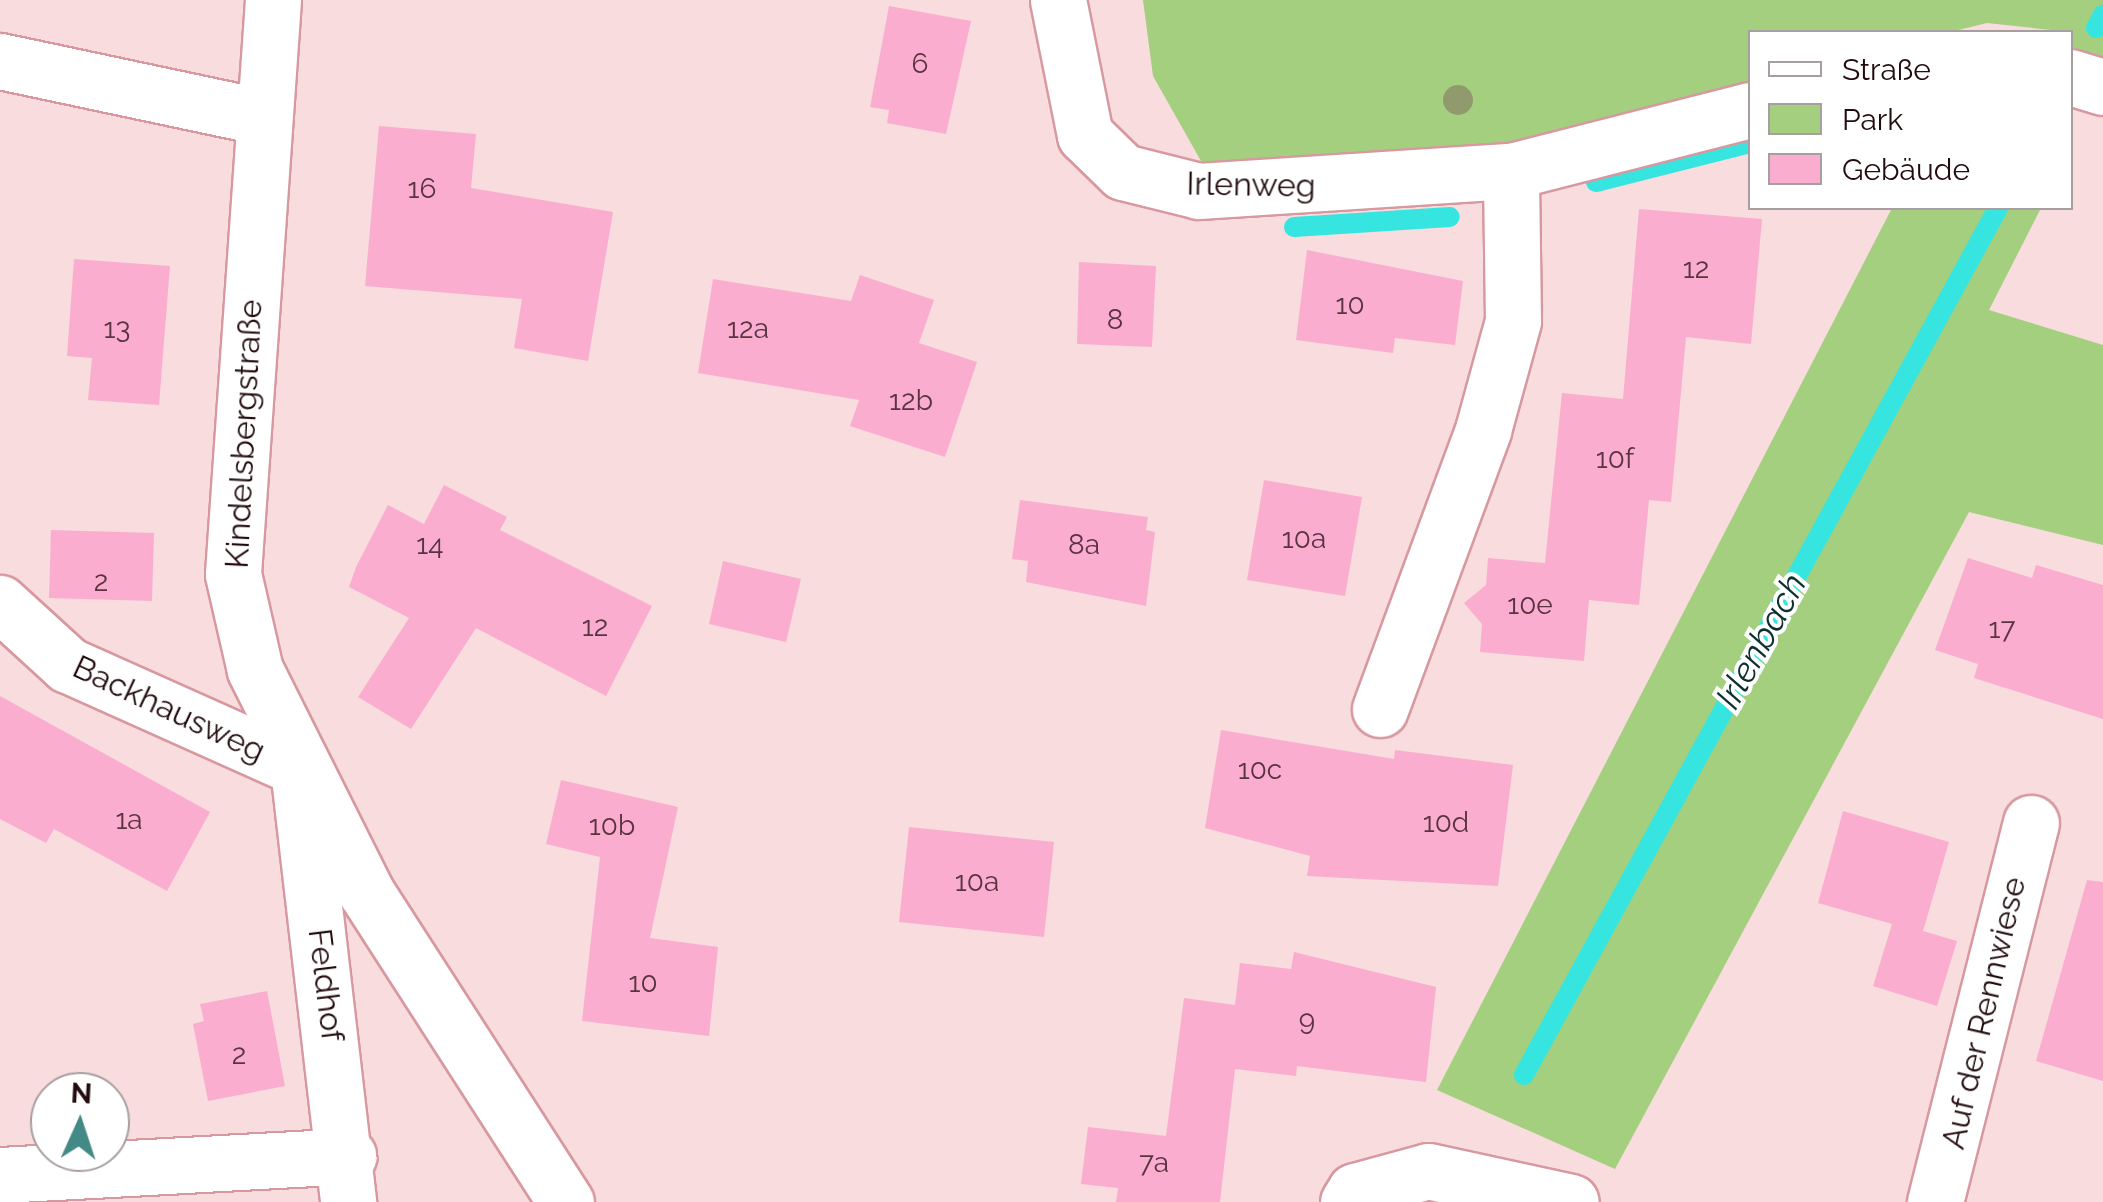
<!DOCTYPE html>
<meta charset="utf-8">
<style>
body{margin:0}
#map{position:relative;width:2103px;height:1202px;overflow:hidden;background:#f8dcde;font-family:Raleway,sans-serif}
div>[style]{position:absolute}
.green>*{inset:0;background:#a3cf7e}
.stream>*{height:20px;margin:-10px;padding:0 10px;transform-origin:10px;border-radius:10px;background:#37e5e0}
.building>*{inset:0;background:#fbadcf}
.roads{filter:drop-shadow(2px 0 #d7989f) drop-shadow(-2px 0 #d7989f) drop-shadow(0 2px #d7989f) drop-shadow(0 -2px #d7989f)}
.minor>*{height:55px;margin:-27.5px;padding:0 27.5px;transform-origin:27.5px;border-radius:27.5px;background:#fff}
.trees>*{width:30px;height:30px;margin:-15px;border-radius:50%;background:#919a6c}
span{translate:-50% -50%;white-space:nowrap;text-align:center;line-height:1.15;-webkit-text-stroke:8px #fff;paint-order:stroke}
.number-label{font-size:28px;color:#593440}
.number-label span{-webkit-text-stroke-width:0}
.street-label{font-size:32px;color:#230c10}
.water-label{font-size:35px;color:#0d302e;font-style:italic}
.legend{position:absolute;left:1748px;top:30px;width:325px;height:180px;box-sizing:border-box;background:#fff;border:2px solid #a79e9f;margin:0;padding:12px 18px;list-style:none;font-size:30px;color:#230c10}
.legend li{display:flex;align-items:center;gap:20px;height:50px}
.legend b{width:50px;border:2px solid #a79e9f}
.north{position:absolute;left:30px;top:1072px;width:100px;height:100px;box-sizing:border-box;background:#fff;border:2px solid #a79e9f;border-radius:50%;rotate:3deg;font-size:28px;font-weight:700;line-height:40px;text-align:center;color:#230c10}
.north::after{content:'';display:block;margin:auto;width:35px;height:45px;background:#438a87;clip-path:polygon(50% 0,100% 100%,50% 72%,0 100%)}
</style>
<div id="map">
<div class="green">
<i style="clip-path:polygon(1143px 0,2103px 0,2103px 57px,2071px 48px,2070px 32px,1987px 23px,1950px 32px,1750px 32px,1750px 84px,1474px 154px,1305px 166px,1201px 161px,1153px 76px)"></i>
<i style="clip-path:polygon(1892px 208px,2041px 208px,1989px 310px,2103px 345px,2103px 545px,1969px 512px,1615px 1169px,1437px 1090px)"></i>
</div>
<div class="stream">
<i style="left:2096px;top:28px;width:15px;rotate:-62deg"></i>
<i style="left:1596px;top:182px;width:159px;rotate:-14.2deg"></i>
<i style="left:1294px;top:227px;width:156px;rotate:-3.7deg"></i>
<i style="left:1524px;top:1075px;width:988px;rotate:-61.33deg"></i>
</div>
<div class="building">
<i style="clip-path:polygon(889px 6px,971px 21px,946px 134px,887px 123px,889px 110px,870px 107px)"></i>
<i style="clip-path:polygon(379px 126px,476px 134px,471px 188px,613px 212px,588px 361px,514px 348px,522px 299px,365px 286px)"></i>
<i style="clip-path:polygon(1639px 209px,1762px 219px,1751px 344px,1686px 337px,1671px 502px,1649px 500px,1639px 605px,1589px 600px,1584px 661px,1480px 652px,1482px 624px,1464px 603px,1486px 585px,1488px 558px,1545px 563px,1562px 393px,1623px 399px)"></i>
<i style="clip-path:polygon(1307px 250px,1463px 281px,1455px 345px,1395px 338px,1393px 353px,1296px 340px)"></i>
<i style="clip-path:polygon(74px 259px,170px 266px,159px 405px,88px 400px,92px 358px,67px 356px)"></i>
<i style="clip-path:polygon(1079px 262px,1156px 266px,1152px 347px,1077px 344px)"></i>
<i style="clip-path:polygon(860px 275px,934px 300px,919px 343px,977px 362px,945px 457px,850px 426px,859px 400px,698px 373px,713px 279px,851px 301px)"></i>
<i style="clip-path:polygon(1264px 480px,1362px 497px,1345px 596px,1247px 580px)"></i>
<i style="clip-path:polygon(444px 485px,507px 517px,500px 530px,652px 606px,606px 696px,476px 628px,411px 729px,358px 697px,409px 618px,349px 587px,356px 567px,388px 505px,424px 524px)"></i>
<i style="clip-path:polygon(1020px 500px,1148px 517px,1146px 530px,1155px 532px,1146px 606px,1026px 582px,1028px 561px,1012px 559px)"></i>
<i style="clip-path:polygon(51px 530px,154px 533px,152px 601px,49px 598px)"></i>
<i style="clip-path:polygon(1968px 558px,2032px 578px,2036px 565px,2103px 585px,2103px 719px,1974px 678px,1978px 664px,1935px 650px)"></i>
<i style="clip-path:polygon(723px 561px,801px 579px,786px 642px,709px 624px)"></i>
<i style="clip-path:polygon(0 696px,210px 812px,167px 891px,54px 829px,46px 843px,0 819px)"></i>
<i style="clip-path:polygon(1221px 730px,1394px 759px,1395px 750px,1513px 765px,1498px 886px,1307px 876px,1310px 856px,1205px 828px)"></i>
<i style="clip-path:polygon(561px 780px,678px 807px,650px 938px,718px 947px,709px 1036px,582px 1021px,600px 857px,546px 844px)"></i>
<i style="clip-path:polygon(1843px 811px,1949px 842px,1923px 931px,1957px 941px,1937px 1006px,1873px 986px,1892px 924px,1818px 903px)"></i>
<i style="clip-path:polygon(909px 827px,1054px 842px,1044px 937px,899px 922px)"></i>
<i style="clip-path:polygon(2087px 880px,2103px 882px,2103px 1081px,2036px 1061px)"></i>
<i style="clip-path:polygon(1294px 952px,1436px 987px,1426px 1082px,1297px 1066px,1296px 1076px,1235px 1069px,1220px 1202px,1116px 1202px,1118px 1188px,1081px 1184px,1088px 1127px,1166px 1136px,1184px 998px,1235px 1005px,1240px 963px,1291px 969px)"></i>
<i style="clip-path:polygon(267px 991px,285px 1086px,208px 1101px,193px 1024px,204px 1021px,200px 1004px)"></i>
</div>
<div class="roads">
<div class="minor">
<i style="left:273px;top:0;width:575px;rotate:93.99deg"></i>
<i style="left:233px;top:574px;width:98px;rotate:77.1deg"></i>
<i style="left:255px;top:670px;width:248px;rotate:63.4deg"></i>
<i style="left:366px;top:892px;width:369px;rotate:57.2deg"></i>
<i style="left:1058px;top:0;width:138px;rotate:78.7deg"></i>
<i style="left:1085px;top:135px;width:53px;rotate:44.2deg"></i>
<i style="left:1123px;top:172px;width:78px;rotate:14deg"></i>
<i style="left:1199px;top:191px;width:313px;rotate:-3.7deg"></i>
<i style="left:1511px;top:171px;width:247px;rotate:-14.3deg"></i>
<i style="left:0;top:61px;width:270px;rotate:12deg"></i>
<i style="left:2070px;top:77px;width:34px;rotate:17deg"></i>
<i style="left:0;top:603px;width:92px;rotate:42.4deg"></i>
<i style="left:68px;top:665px;width:252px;rotate:24.1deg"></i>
<i style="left:298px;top:768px;width:437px;rotate:83.4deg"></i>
<i style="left:1380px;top:709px;width:297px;rotate:-69.7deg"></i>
<i style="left:1483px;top:430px;width:113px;rotate:-74.6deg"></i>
<i style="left:1513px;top:321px;width:150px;rotate:-90.8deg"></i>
<i style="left:0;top:1175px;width:349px;rotate:-3.1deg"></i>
<i style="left:1348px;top:1202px;width:13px;rotate:-58deg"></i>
<i style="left:1355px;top:1191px;width:76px;rotate:-15.3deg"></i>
<i style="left:1428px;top:1171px;width:146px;rotate:12.2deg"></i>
<i style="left:1935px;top:1202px;width:391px;rotate:-75.8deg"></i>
</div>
</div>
<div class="trees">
<i style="left:1458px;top:100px"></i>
</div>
<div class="number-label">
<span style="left:920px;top:64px">6</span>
<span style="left:422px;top:189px">16</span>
<span style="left:1696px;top:269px">12</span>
<span style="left:1350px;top:305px">10</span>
<span style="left:1115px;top:320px">8</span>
<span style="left:117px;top:329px">13</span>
<span style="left:748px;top:329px">12a</span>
<span style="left:911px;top:401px">12b</span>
<span style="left:1615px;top:459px">10f</span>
<span style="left:1304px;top:539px">10a</span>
<span style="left:430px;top:545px">14</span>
<span style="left:1084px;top:545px">8a</span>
<span style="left:101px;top:582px">2</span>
<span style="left:1530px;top:605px">10e</span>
<span style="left:595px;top:627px">12</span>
<span style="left:2002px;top:629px">17</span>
<span style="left:1260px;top:770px">10c</span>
<span style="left:129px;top:820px">1a</span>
<span style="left:1446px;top:823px">10d</span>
<span style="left:612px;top:826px">10b</span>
<span style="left:977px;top:882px">10a</span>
<span style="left:643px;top:983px">10</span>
<span style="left:1307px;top:1021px">9</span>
<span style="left:239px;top:1055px">2</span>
<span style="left:1154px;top:1163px">7a</span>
</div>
<div class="street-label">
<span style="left:1251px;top:185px;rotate:1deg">Irlenweg</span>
<span style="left:244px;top:434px;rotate:-87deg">Kindelsbergstraße</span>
<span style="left:169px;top:709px;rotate:25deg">Backhausweg</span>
<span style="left:326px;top:985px;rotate:83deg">Feldhof</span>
<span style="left:1984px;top:1013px;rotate:-77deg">Auf der Rennwiese</span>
</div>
<div class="water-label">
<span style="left:1761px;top:641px;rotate:-61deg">Irlenbach</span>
</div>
<ul class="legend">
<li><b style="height:12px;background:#fff"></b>Straße</li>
<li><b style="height:28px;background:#a3cf7e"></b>Park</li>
<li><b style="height:28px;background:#fbadcf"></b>Gebäude</li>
</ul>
<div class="north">N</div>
</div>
